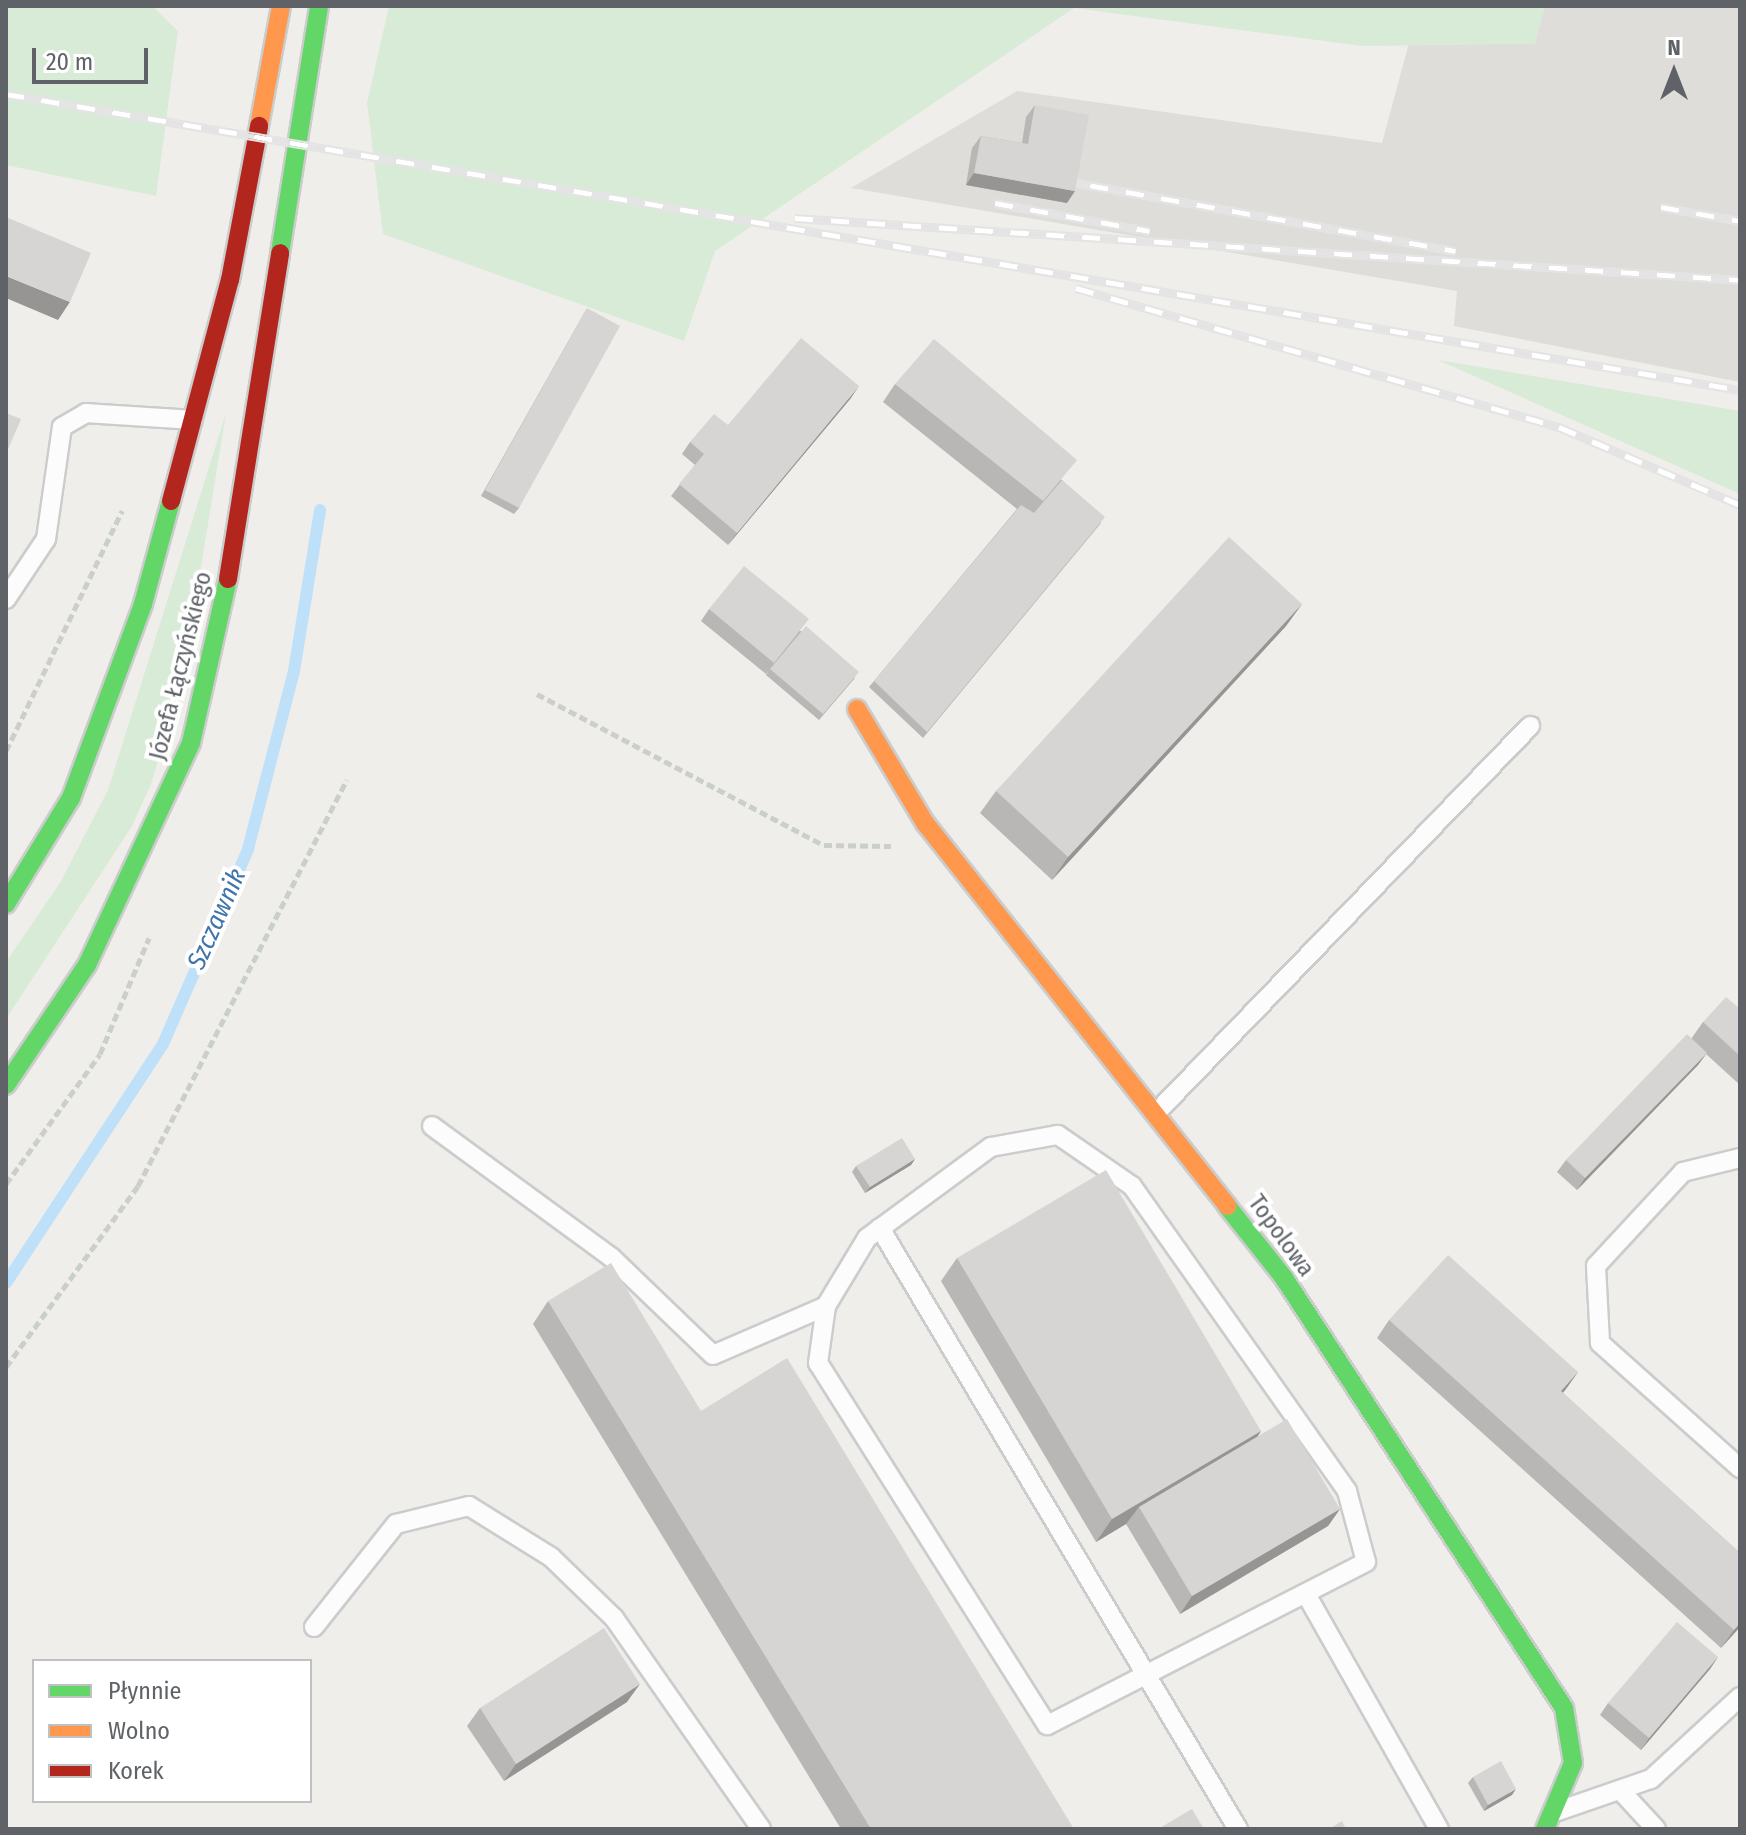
<!DOCTYPE html>
<meta charset="utf-8">
<style>
body{margin:0}
#map{position:relative;width:1746px;height:1835px;overflow:hidden;background:#efeeea;font-family:"Fira Sans Condensed",sans-serif}
div>[style]{position:absolute}
.industrial>*{inset:0;background:#dfddda}
.green>*{inset:0;background:#d8ebd6}
.stream>*{height:12px;margin:-6px;padding:0 6px;transform-origin:6px;border-radius:6px;background:#bfe0f9}
.path>*{height:5px;margin-top:-2.5px;transform-origin:0;background:repeating-linear-gradient(90deg,#cacfcc 0 8px,transparent 0 12px)}
.roads{filter:drop-shadow(2px 0 #cbcccc) drop-shadow(-2px 0 #cbcccc) drop-shadow(0 2px #cbcccc) drop-shadow(0 -2px #cbcccc)}
.lane>*{height:18px;margin:-9px;padding:0 9px;transform-origin:9px;border-radius:9px;background:#fdfcfc}
.fast>*{height:18px;margin:-9px;padding:0 9px;transform-origin:9px;border-radius:9px;background:#63d668}
.slow>*{height:18px;margin:-9px;padding:0 9px;transform-origin:9px;border-radius:9px;background:#ff974d}
.jam>*{height:18px;margin:-9px;padding:0 9px;transform-origin:9px;border-radius:9px;background:#b3261e}
.rail>*{height:9px;margin-top:-4.5px;transform-origin:0;background:repeating-linear-gradient(90deg,#fff 0 18px,#e4e4e4 0 36px);box-sizing:border-box;border-block:2px solid #e4e4e4}
.wall>*{inset:0;background:#b8b7b5}
.shaded-wall>*{inset:0;background:#969594}
.building>*{inset:0;background:#d6d5d3}
span{translate:-50% -50%;white-space:nowrap;text-align:center;line-height:1.15;-webkit-text-stroke:8px #fff;paint-order:stroke}
.street-label{font-size:24px;color:#5f6368}
.water-label{font-size:26px;color:#4174aa;font-style:italic}
.frame{position:absolute;inset:0;border:8px solid #5f6368;pointer-events:none}
.legend{position:absolute;left:32px;top:1659px;width:280px;height:144px;box-sizing:border-box;background:#fff;border:2px solid #bfc1c3;margin:0;padding:10px 14px;list-style:none;font-size:24px;color:#5f6368}
.legend li{display:flex;align-items:center;gap:16px;height:40px}
.legend b{width:40px;border:2px solid #bfc1c3}
.north{position:absolute;left:1634px;top:32px;width:80px;height:80px;-webkit-text-stroke:6px #fff;paint-order:stroke;rotate:0deg;font-size:22px;font-weight:700;line-height:32px;text-align:center;color:#5f6368}
.north::after{content:'';display:block;margin:auto;width:28px;height:36px;background:#5f6368;clip-path:polygon(50% 0,100% 100%,50% 72%,0 100%)}
.scale{position:absolute;left:32px;top:48px;width:116px;height:36px;box-sizing:border-box;border:4px solid #5f6368;border-top:0;padding-left:10px;font-size:24px;line-height:28px;white-space:nowrap;color:#5f6368;-webkit-text-stroke:6px #fff;paint-order:stroke}
</style>
<div id="map">
<div class="industrial">
<i style="clip-path:polygon(1419px 6px,1740px 6px,1740px 382px,1454px 326px,1457px 291px,851px 188px,1017px 91px,1382px 143px)"></i>
</div>
<div class="green">
<i style="clip-path:polygon(6px 6px,152px 6px,178px 31px,156px 196px,6px 165px)"></i>
<i style="clip-path:polygon(389px 6px,1545px 6px,1535px 44px,1362px 46px,1074px 8px,715px 251px,684px 341px,383px 234px,367px 103px)"></i>
<i style="clip-path:polygon(1438px 360px,1740px 411px,1740px 494px)"></i>
<i style="clip-path:polygon(226px 413px,184px 672px,151px 784px,132px 826px,6px 1019px,6px 962px,60px 883px,108px 790px)"></i>
</div>
<div class="stream">
<i style="left:6px;top:1283px;width:286px;rotate:-56.7deg"></i>
<i style="left:163px;top:1044px;width:213px;rotate:-66.4deg"></i>
<i style="left:248px;top:849px;width:184px;rotate:-75.5deg"></i>
<i style="left:294px;top:671px;width:163px;rotate:-80.8deg"></i>
</div>
<div class="path">
<i style="left:537px;top:694px;width:324px;rotate:27.8deg"></i>
<i style="left:824px;top:845px;width:67px;rotate:0.9deg"></i>
<i style="left:6px;top:751px;width:267px;rotate:-64.2deg"></i>
<i style="left:6px;top:1184px;width:160px;rotate:-54.1deg"></i>
<i style="left:100px;top:1054px;width:126px;rotate:-67.1deg"></i>
<i style="left:6px;top:1367px;width:224px;rotate:-53.9deg"></i>
<i style="left:138px;top:1186px;width:457px;rotate:-62.8deg"></i>
</div>
<div class="roads">
<div class="lane">
<i style="left:6px;top:599px;width:72px;rotate:-56.3deg"></i>
<i style="left:46px;top:539px;width:113px;rotate:-81.9deg"></i>
<i style="left:62px;top:427px;width:28px;rotate:-30deg"></i>
<i style="left:86px;top:413px;width:107px;rotate:3.7deg"></i>
<i style="left:1157px;top:1112px;width:537px;rotate:-45.98deg"></i>
<i style="left:432px;top:1126px;width:222px;rotate:36.2deg"></i>
<i style="left:611px;top:1257px;width:141px;rotate:43.9deg"></i>
<i style="left:713px;top:1355px;width:123px;rotate:-23.4deg"></i>
<i style="left:1058px;top:1135px;width:90px;rotate:34.6deg"></i>
<i style="left:1132px;top:1186px;width:373px;rotate:54.8deg"></i>
<i style="left:1347px;top:1491px;width:73px;rotate:75deg"></i>
<i style="left:1366px;top:1562px;width:358px;rotate:152.9deg"></i>
<i style="left:1047px;top:1725px;width:428px;rotate:-122.3deg"></i>
<i style="left:818px;top:1363px;width:58px;rotate:-82deg"></i>
<i style="left:826px;top:1306px;width:79px;rotate:-58.9deg"></i>
<i style="left:867px;top:1238px;width:154px;rotate:-36.3deg"></i>
<i style="left:991px;top:1147px;width:68px;rotate:-10.2deg"></i>
<i style="left:1740px;top:1158px;width:59px;rotate:166.2deg"></i>
<i style="left:1683px;top:1172px;width:128px;rotate:132.8deg"></i>
<i style="left:1596px;top:1266px;width:77px;rotate:87deg"></i>
<i style="left:1600px;top:1343px;width:188px;rotate:41.8deg"></i>
<i style="left:880px;top:1228px;width:700px;rotate:59.22deg"></i>
<i style="left:1306px;top:1594px;width:270px;rotate:60.5deg"></i>
<i style="left:314px;top:1627px;width:132px;rotate:-51.5deg"></i>
<i style="left:396px;top:1524px;width:75px;rotate:-13.9deg"></i>
<i style="left:469px;top:1506px;width:97px;rotate:31.9deg"></i>
<i style="left:551px;top:1557px;width:88px;rotate:44.1deg"></i>
<i style="left:614px;top:1618px;width:257px;rotate:55.1deg"></i>
<i style="left:1620px;top:1790px;width:53px;rotate:47.3deg"></i>
<i style="left:1558px;top:1811px;width:98px;rotate:-19deg"></i>
<i style="left:1651px;top:1779px;width:121px;rotate:-42.7deg"></i>
</div>
<div class="fast">
<i style="left:280px;top:253px;width:250px;rotate:-81deg"></i>
<i style="left:6px;top:904px;width:124px;rotate:-58.5deg"></i>
<i style="left:71px;top:798px;width:207px;rotate:-69.6deg"></i>
<i style="left:143px;top:604px;width:107px;rotate:-74.8deg"></i>
<i style="left:6px;top:1085px;width:145px;rotate:-56deg"></i>
<i style="left:87px;top:965px;width:245px;rotate:-64.9deg"></i>
<i style="left:191px;top:743px;width:168px;rotate:-77.3deg"></i>
<i style="left:1227px;top:1206px;width:92px;rotate:51.6deg"></i>
<i style="left:1284px;top:1278px;width:513px;rotate:56.93deg"></i>
<i style="left:1564px;top:1708px;width:56px;rotate:80.7deg"></i>
<i style="left:1573px;top:1763px;width:72px;rotate:113deg"></i>
</div>
<div class="slow">
<i style="left:259px;top:126px;width:122px;rotate:-79.6deg"></i>
<i style="left:857px;top:709px;width:133px;rotate:59.2deg"></i>
<i style="left:925px;top:823px;width:488px;rotate:51.7deg"></i>
</div>
<div class="jam">
<i style="left:171px;top:501px;width:229px;rotate:-75.1deg"></i>
<i style="left:230px;top:280px;width:157px;rotate:-79.3deg"></i>
<i style="left:228px;top:579px;width:330px;rotate:-80.9deg"></i>
</div>
</div>
<div class="rail">
<i style="left:6px;top:94px;width:1759px;rotate:9.69deg"></i>
<i style="left:1055px;top:179px;width:407px;rotate:10.2deg"></i>
<i style="left:995px;top:203px;width:157px;rotate:10.3deg"></i>
<i style="left:1661px;top:207px;width:80px;rotate:10deg"></i>
<i style="left:795px;top:218px;width:947px;rotate:3.75deg"></i>
<i style="left:1076px;top:288px;width:503px;rotate:16.06deg"></i>
<i style="left:1559px;top:427px;width:197px;rotate:23.3deg"></i>
</div>
<div class="wall">
<i style="clip-path:polygon(1035px 105px,1067px 203px,966px 185px,972px 148px,981px 136px,1022px 143px,1026px 117px)"></i>
<i style="clip-path:polygon(587px 308px,519px 508px,514px 514px,481px 496px)"></i>
<i style="clip-path:polygon(895px 384px,1062px 480px,1101px 523px,923px 738px,869px 687px,1017px 509px,883px 402px)"></i>
<i style="clip-path:polygon(851px 398px,728px 545px,671px 496px,695px 465px,682px 454px,690px 442px,728px 425px)"></i>
<i style="clip-path:polygon(1302px 604px,1286px 626px,1052px 880px,980px 813px,996px 791px)"></i>
<i style="clip-path:polygon(709px 609px,801px 631px,855px 678px,819px 720px,766px 675px,769px 670px,766px 674px,701px 621px)"></i>
<i style="clip-path:polygon(1740px 1009px,1740px 1085px,1706px 1054px,1698px 1065px,1577px 1190px,1557px 1172px,1566px 1160px,1691px 1039px,1703px 1022px)"></i>
<i style="clip-path:polygon(915px 1159px,911px 1165px,865px 1193px,852px 1172px,856px 1166px)"></i>
<i style="clip-path:polygon(957px 1258px,1261px 1431px,1258px 1436px,1340px 1509px,1328px 1526px,1180px 1614px,1126px 1524px,1096px 1542px,941px 1281px)"></i>
<i style="clip-path:polygon(548px 1301px,701px 1411px,1074px 1829px,841px 1829px,533px 1324px)"></i>
<i style="clip-path:polygon(1389px 1320px,1578px 1372px,1563px 1393px,1740px 1553px,1740px 1627px,1721px 1648px,1377px 1338px)"></i>
<i style="clip-path:polygon(1718px 1657px,1710px 1669px,1641px 1750px,1600px 1715px,1608px 1703px)"></i>
<i style="clip-path:polygon(627px 1702px,504px 1781px,467px 1726px,480px 1708px)"></i>
<i style="clip-path:polygon(1473px 1777px,1512px 1795px,1484px 1811px,1468px 1783px)"></i>
</div>
<div class="shaded-wall">
<i style="clip-path:polygon(974px 173px,1075px 191px,1067px 203px,966px 185px)"></i>
<i style="clip-path:polygon(6px 276px,70px 302px,58px 320px,6px 298px)"></i>
<i style="clip-path:polygon(859px 386px,851px 398px,728px 545px,737px 533px)"></i>
<i style="clip-path:polygon(1302px 604px,1286px 626px,1052px 880px,1068px 857px)"></i>
<i style="clip-path:polygon(1707px 1053px,1698px 1065px,1577px 1190px,1585px 1178px)"></i>
<i style="clip-path:polygon(915px 1159px,911px 1165px,865px 1193px,870px 1187px)"></i>
<i style="clip-path:polygon(1578px 1372px,1566px 1389px,1549px 1409px,1561px 1391px)"></i>
<i style="clip-path:polygon(1261px 1431px,1246px 1454px,1139px 1507px,1126px 1524px,1096px 1542px,1112px 1519px)"></i>
<i style="clip-path:polygon(1340px 1509px,1328px 1526px,1180px 1614px,1192px 1596px)"></i>
<i style="clip-path:polygon(1740px 1623px,1740px 1627px,1721px 1648px,1734px 1630px)"></i>
<i style="clip-path:polygon(1718px 1657px,1710px 1669px,1641px 1750px,1649px 1738px)"></i>
<i style="clip-path:polygon(640px 1684px,627px 1702px,504px 1781px,516px 1764px)"></i>
<i style="clip-path:polygon(1516px 1789px,1512px 1795px,1484px 1811px,1488px 1805px)"></i>
</div>
<div class="building">
<i style="clip-path:polygon(1035px 105px,1089px 115px,1075px 191px,974px 173px,981px 136px,1028px 144px)"></i>
<i style="clip-path:polygon(6px 217px,91px 253px,70px 302px,6px 276px)"></i>
<i style="clip-path:polygon(587px 308px,620px 326px,519px 508px,485px 490px)"></i>
<i style="clip-path:polygon(801px 338px,859px 386px,737px 533px,679px 484px,704px 454px,690px 442px,714px 414px,728px 425px)"></i>
<i style="clip-path:polygon(934px 339px,1077px 460px,1043px 501px,895px 384px)"></i>
<i style="clip-path:polygon(6px 413px,21px 419px,6px 454px)"></i>
<i style="clip-path:polygon(1062px 480px,1105px 517px,927px 732px,874px 681px,1021px 505px,1034px 513px)"></i>
<i style="clip-path:polygon(1229px 537px,1302px 604px,1068px 857px,996px 791px)"></i>
<i style="clip-path:polygon(744px 566px,809px 619px,774px 663px,709px 609px)"></i>
<i style="clip-path:polygon(806px 626px,859px 672px,823px 714px,770px 669px)"></i>
<i style="clip-path:polygon(1726px 997px,1740px 1009px,1740px 1056px,1703px 1022px)"></i>
<i style="clip-path:polygon(1687px 1034px,1707px 1053px,1585px 1178px,1566px 1160px)"></i>
<i style="clip-path:polygon(902px 1138px,915px 1159px,870px 1187px,856px 1166px)"></i>
<i style="clip-path:polygon(1106px 1170px,1261px 1431px,1112px 1519px,957px 1258px)"></i>
<i style="clip-path:polygon(1448px 1255px,1578px 1372px,1561px 1391px,1740px 1553px,1740px 1623px,1734px 1630px,1389px 1320px)"></i>
<i style="clip-path:polygon(611px 1263px,701px 1411px,787px 1358px,1074px 1829px,871px 1829px,548px 1301px)"></i>
<i style="clip-path:polygon(1287px 1419px,1340px 1509px,1192px 1596px,1139px 1507px)"></i>
<i style="clip-path:polygon(1677px 1622px,1718px 1657px,1649px 1738px,1608px 1703px)"></i>
<i style="clip-path:polygon(604px 1628px,640px 1684px,516px 1764px,480px 1708px)"></i>
<i style="clip-path:polygon(1501px 1761px,1516px 1789px,1488px 1805px,1473px 1777px)"></i>
<i style="clip-path:polygon(1192px 1809px,1204px 1829px,1158px 1829px)"></i>
<i style="clip-path:polygon(1342px 1821px,1346px 1829px,1329px 1829px)"></i>
</div>
<div class="street-label">
<span style="left:181px;top:666px;rotate:-76deg">Józefa Łączyńskiego</span>
<span style="left:1281px;top:1236px;rotate:54deg">Topolowa</span>
</div>
<div class="water-label">
<span style="left:217px;top:919px;rotate:-66deg">Szczawnik</span>
</div>
<div class="frame"></div>
<ul class="legend">
<li><b style="height:10px;background:#63d668"></b>Płynnie</li>
<li><b style="height:10px;background:#ff974d"></b>Wolno</li>
<li><b style="height:10px;background:#b3261e"></b>Korek</li>
</ul>
<div class="north">N</div>
<div class="scale">20 m</div>
</div>
